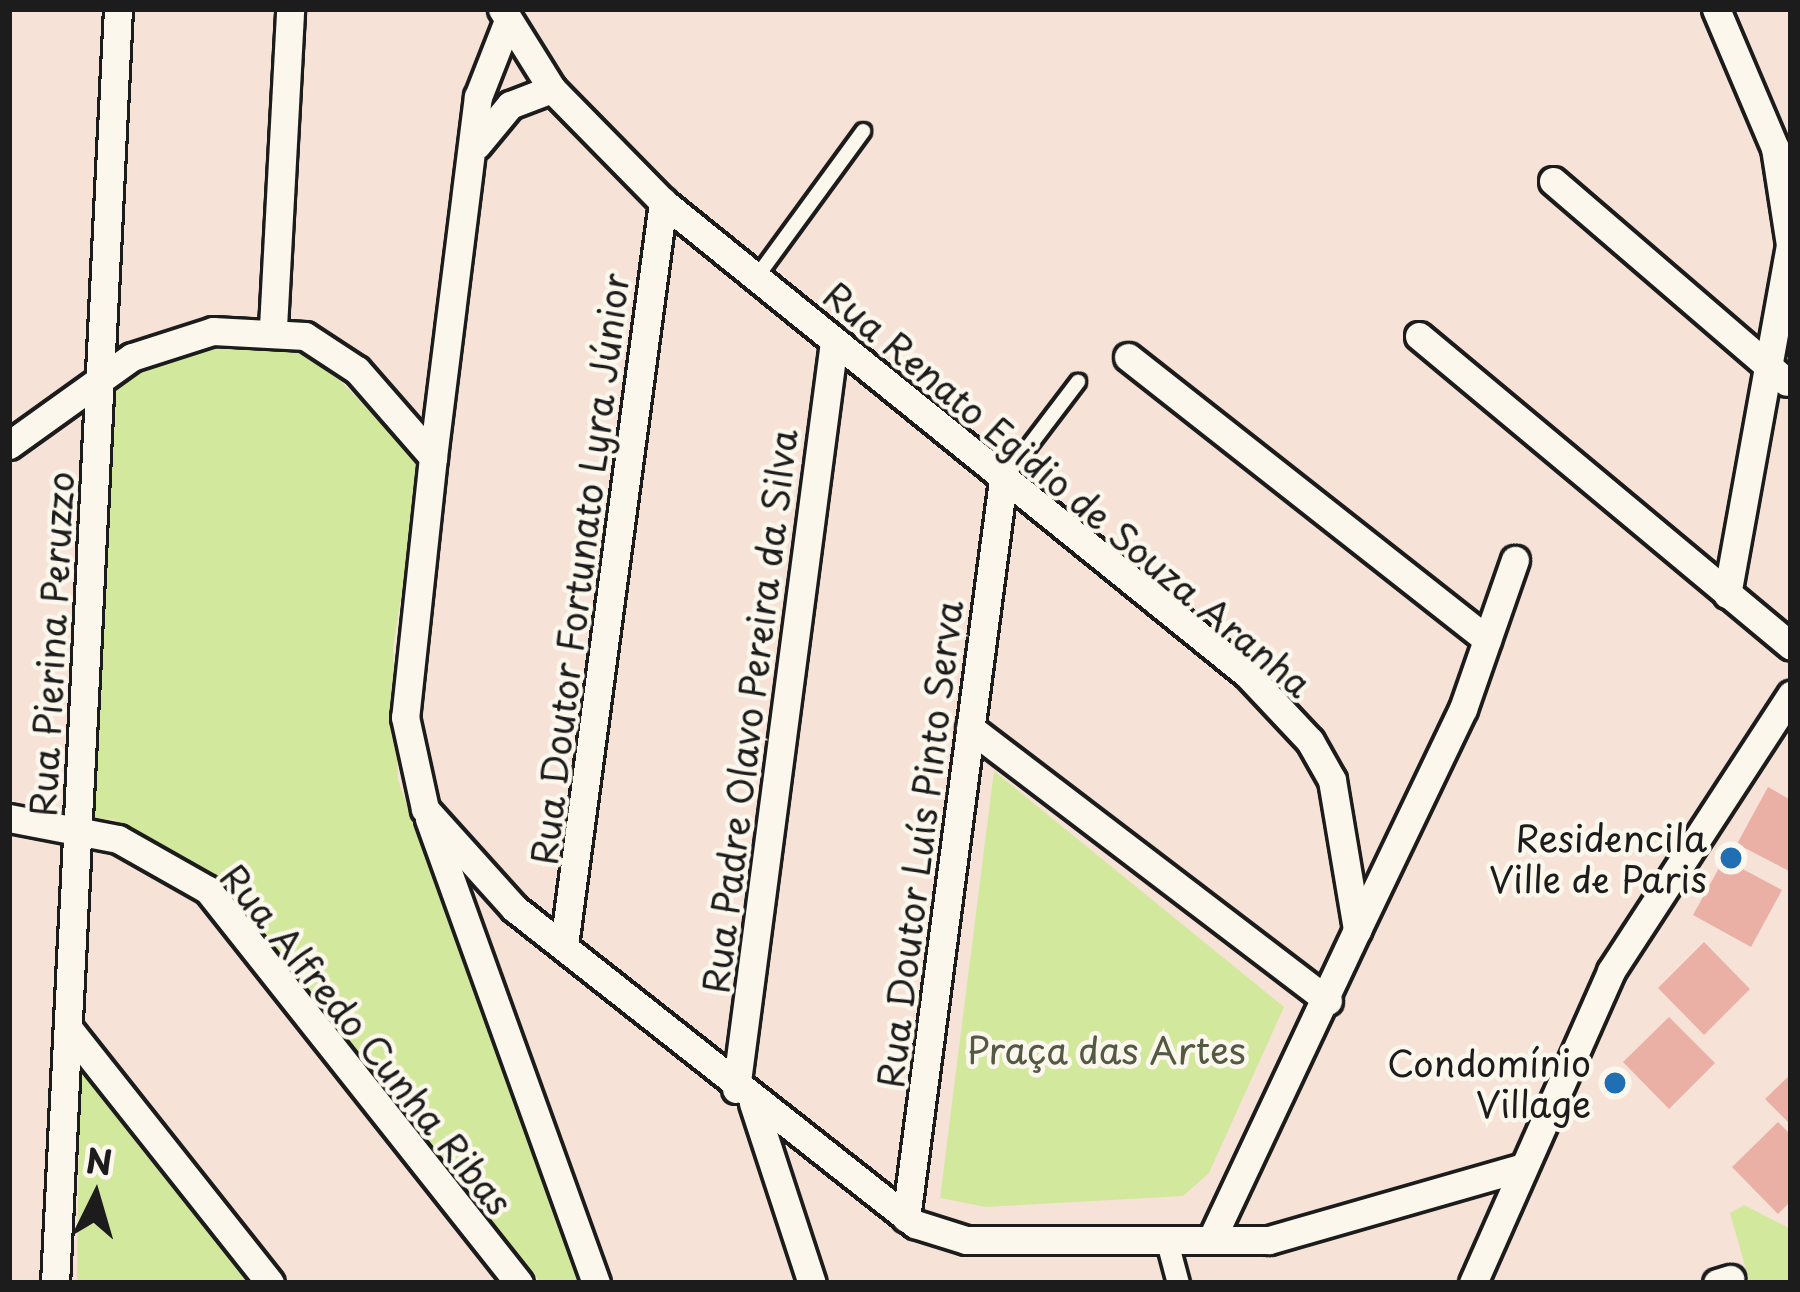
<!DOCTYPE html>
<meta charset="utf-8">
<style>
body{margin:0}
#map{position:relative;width:1800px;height:1292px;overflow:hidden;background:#f6e2d7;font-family:"Playpen Sans",sans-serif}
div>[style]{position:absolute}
.green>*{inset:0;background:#d2e89d}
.building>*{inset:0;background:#eab0a6}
.roads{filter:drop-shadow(3px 0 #1c1c1c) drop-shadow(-3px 0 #1c1c1c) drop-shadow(0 3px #1c1c1c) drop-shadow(0 -3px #1c1c1c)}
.service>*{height:14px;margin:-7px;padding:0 7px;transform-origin:7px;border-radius:7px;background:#fbf7ec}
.pedestrian>*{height:21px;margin:-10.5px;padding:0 10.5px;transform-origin:10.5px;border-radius:10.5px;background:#fbf7ec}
.minor>*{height:27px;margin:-13.5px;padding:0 13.5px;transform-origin:13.5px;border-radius:13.5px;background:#fbf7ec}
.dots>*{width:33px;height:33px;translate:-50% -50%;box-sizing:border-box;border:6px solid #fbf7ec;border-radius:50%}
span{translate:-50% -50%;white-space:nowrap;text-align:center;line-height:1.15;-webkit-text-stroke:9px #fbf7ec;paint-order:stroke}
.street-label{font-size:36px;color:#1c1c1c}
.poi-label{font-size:36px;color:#1c1c1c}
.right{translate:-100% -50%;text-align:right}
.park-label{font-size:36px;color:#535943}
.frame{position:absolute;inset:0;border:12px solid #1c1c1c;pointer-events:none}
.north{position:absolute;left:36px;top:1136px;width:120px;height:120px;-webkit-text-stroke:9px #fbf7ec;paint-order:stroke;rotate:5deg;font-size:33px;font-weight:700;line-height:48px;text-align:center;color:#1c1c1c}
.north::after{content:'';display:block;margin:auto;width:42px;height:54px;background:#1c1c1c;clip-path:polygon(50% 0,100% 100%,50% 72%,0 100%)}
</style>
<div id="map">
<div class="green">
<i style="clip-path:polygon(225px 338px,292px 345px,328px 368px,422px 466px,393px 648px,398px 780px,579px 1283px,541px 1283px,238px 905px,115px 820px,93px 818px,114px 393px,134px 364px)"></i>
<i style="clip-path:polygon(994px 771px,1284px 1007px,1209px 1173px,1183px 1196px,986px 1207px,940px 1198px)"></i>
<i style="clip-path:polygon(80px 1065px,254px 1283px,77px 1283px)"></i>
<i style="clip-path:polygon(1744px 1205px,1791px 1229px,1791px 1283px,1750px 1283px,1730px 1213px)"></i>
</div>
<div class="building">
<i style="clip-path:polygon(1768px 787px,1791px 800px,1791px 872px,1737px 844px)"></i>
<i style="clip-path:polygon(1724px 859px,1782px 890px,1751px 947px,1693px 915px)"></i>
<i style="clip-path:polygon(1704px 942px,1750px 989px,1704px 1035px,1658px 988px)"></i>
<i style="clip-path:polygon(1669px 1017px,1715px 1063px,1669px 1109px,1623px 1062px)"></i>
<i style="clip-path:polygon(1610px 1070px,1628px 1080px,1619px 1097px,1602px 1087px)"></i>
<i style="clip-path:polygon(1791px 1074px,1791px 1125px,1765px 1099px)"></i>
<i style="clip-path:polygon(1778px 1122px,1791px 1135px,1791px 1201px,1778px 1214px,1732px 1167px)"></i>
</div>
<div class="roads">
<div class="service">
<i style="left:756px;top:278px;width:182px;rotate:-53.9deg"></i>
<i style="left:1005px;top:478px;width:121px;rotate:-52.8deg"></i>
</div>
<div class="pedestrian">
<i style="left:1166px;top:1238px;width:47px;rotate:75.1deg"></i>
</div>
<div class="minor">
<i style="left:502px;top:9px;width:94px;rotate:58deg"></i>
<i style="left:552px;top:89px;width:158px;rotate:45.5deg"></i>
<i style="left:663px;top:202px;width:751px;rotate:38.95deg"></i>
<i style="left:1247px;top:674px;width:92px;rotate:46.8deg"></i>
<i style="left:1310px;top:741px;width:45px;rotate:60.6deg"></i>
<i style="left:1332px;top:780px;width:152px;rotate:80.5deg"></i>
<i style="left:1357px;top:930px;width:338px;rotate:115.2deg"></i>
<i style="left:1716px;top:9px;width:151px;rotate:67deg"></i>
<i style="left:1775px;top:148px;width:98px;rotate:81.2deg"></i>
<i style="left:1790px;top:245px;width:355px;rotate:100.2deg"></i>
<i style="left:477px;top:145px;width:52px;rotate:-50.5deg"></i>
<i style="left:510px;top:105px;width:45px;rotate:-20.9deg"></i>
<i style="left:1553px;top:181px;width:308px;rotate:40.7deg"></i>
<i style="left:273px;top:327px;width:318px;rotate:-86.9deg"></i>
<i style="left:1419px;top:336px;width:484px;rotate:39.8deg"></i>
<i style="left:1128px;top:357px;width:457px;rotate:38.2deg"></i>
<i style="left:9px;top:445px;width:151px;rotate:-35.6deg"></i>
<i style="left:132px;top:357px;width:85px;rotate:-17.8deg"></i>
<i style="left:213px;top:331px;width:92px;rotate:3.1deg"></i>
<i style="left:305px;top:336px;width:62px;rotate:33.2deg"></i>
<i style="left:357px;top:370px;width:116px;rotate:48.9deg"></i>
<i style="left:433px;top:457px;width:262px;rotate:96.1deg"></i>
<i style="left:405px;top:717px;width:94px;rotate:77.7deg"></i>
<i style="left:425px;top:809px;width:133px;rotate:48deg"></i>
<i style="left:514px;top:908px;width:511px;rotate:38.24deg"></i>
<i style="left:915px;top:1224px;width:53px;rotate:17.4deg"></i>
<i style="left:966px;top:1240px;width:303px"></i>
<i style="left:1269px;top:1240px;width:264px;rotate:-16deg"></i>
<i style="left:433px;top:457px;width:363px;rotate:-82.9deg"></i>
<i style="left:478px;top:97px;width:79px;rotate:-68.6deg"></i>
<i style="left:970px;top:728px;width:450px;rotate:37.3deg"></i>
<i style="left:9px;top:818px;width:111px;rotate:10.9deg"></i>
<i style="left:118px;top:839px;width:103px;rotate:29.5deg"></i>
<i style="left:208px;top:890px;width:501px;rotate:51.64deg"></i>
<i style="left:429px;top:819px;width:493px;rotate:70.2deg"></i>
<i style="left:1357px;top:930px;width:245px;rotate:-64.4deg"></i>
<i style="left:1463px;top:709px;width:158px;rotate:-70.8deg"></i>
<i style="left:564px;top:945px;width:750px;rotate:-82.41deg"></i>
<i style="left:68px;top:1028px;width:325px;rotate:51.6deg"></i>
<i style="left:736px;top:1089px;width:753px;rotate:-82.53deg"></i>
<i style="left:753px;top:1103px;width:189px;rotate:71.9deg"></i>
<i style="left:906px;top:1218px;width:744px;rotate:-82.51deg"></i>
<i style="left:55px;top:1283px;width:1276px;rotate:-87.17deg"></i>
<i style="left:1473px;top:1283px;width:341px;rotate:-66.1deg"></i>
<i style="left:1611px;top:971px;width:330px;rotate:-56.9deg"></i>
<i style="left:1717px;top:1283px;width:14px;rotate:-17deg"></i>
</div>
</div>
<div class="dots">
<i style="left:1731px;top:858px;background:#1f6fb2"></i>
<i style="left:1615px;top:1083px;background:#1f6fb2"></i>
</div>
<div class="street-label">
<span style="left:1068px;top:489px;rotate:40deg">Rua Renato Egidio de Souza Aranha</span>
<span style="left:579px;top:569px;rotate:-83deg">Rua Doutor Fortunato Lyra Júnior</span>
<span style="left:51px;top:644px;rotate:-87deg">Rua Pierina Peruzzo</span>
<span style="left:749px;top:711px;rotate:-83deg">Rua Padre Olavo Pereira da Silva</span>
<span style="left:919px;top:844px;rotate:-83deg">Rua Doutor Luís Pinto Serva</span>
<span style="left:367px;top:1039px;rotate:51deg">Rua Alfredo Cunha Ribas</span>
</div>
<div class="poi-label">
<span class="right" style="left:1707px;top:858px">Residencila<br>Ville de Paris</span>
<span class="right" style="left:1591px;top:1083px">Condomínio<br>Village</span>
</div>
<div class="park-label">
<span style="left:1106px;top:1050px">Praça das Artes</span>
</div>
<div class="frame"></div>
<div class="north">N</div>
</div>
